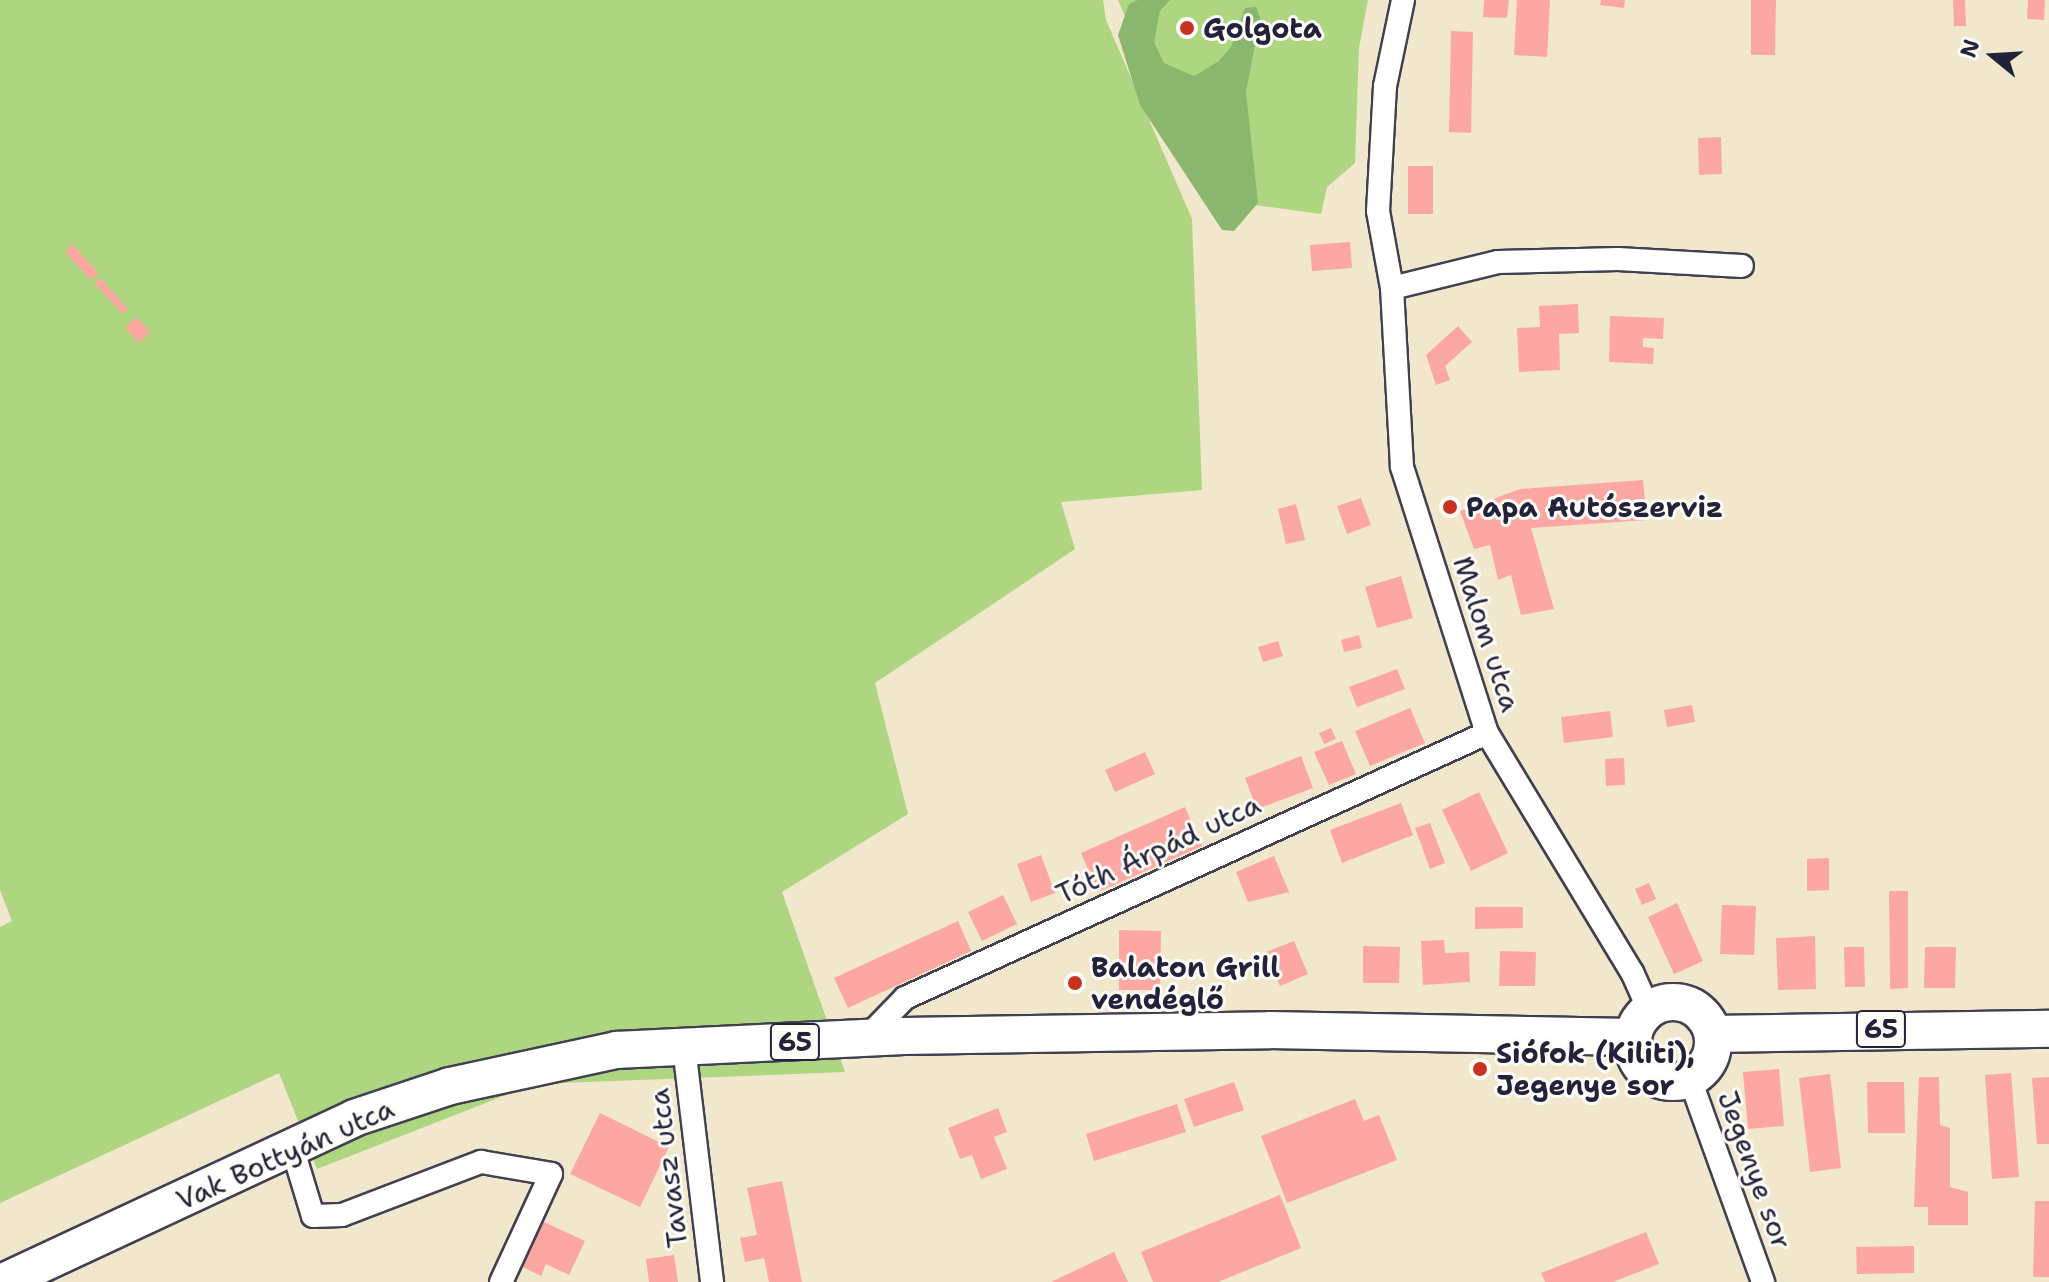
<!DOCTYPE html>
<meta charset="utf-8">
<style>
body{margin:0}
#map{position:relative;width:2049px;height:1282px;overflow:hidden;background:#f1e7cc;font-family:"Shantell Sans",sans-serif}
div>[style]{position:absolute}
.green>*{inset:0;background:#aed57f}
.forest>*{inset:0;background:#8ab66e}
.building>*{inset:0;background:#fca7a1}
.roads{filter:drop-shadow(2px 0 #414051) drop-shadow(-2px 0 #414051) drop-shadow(0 2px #414051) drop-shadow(0 -2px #414051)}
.street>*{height:22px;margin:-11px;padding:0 11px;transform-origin:11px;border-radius:11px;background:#fff}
.primary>*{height:36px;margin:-18px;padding:0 18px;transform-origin:18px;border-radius:18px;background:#fff}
.primary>.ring{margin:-18px;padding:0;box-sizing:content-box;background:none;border:36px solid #fff;border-radius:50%}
.dots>*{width:22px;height:22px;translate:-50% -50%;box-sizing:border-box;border:4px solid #fdfcf7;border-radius:50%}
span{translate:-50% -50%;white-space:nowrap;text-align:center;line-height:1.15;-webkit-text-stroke:6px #fdfcf7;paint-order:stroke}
.shield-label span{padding:2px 6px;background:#fdfcf7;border:2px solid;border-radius:6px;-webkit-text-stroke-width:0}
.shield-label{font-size:26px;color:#22223b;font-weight:700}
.poi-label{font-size:28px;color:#22223b;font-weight:700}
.left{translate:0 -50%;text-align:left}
.street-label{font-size:28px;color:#22223b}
.north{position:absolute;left:1953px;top:16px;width:80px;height:80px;-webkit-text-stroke:6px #fdfcf7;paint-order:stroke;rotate:288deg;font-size:22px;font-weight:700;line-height:32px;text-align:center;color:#22223b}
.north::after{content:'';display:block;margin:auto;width:28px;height:36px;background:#22223b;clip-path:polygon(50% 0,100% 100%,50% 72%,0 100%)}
</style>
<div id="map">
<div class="green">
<i style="clip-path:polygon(0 0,1103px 0,1106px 20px,1192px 219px,1202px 490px,1061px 502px,1075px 549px,875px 683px,908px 814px,782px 892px,845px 1072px,534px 1084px,317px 1169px,279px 1073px,0 1203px,0 927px,12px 921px,0 890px)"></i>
<i style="clip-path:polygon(1118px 0,1368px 0,1359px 48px,1355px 163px,1327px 187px,1321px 214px,1232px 202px,1135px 40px)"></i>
</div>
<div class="forest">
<i style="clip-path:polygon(1138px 0,1170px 0,1160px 11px,1154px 42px,1164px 63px,1194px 76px,1219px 61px,1231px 47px,1245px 8px,1256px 7px,1260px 18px,1246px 92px,1258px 203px,1234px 231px,1222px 230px,1140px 105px,1118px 35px,1129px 4px)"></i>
</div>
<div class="building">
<i style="clip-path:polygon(1484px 0,1509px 0,1507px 18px,1483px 17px)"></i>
<i style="clip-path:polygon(1517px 0,1550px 0,1547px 57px,1514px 55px)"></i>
<i style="clip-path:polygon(1601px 0,1625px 0,1624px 8px,1600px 5px)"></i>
<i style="clip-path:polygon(1751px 0,1776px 0,1775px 55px,1751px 55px)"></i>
<i style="clip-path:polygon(1953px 0,1965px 0,1966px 26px,1954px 26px)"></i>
<i style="clip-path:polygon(2028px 0,2045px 0,2044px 20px,2027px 19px)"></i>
<i style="clip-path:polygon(1451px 31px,1473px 32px,1471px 133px,1449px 132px)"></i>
<i style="clip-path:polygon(1721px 137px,1722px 174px,1699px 175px,1698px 138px)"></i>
<i style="clip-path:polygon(1408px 166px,1433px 166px,1433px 214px,1408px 214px)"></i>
<i style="clip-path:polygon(1350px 242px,1352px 268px,1312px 271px,1310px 245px)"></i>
<i style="clip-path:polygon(73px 245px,98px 273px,91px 280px,65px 252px)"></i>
<i style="clip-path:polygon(100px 278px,128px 309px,123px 314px,94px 283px)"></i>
<i style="clip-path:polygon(1578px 304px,1579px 333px,1559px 334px,1560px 370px,1519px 372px,1517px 328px,1540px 327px,1539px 306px)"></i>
<i style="clip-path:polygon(1610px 316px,1664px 318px,1663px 339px,1643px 338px,1643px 347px,1654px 348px,1653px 364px,1609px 362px)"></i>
<i style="clip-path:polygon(136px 317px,150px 332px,139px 343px,125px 328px)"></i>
<i style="clip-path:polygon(1458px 326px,1472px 342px,1445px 366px,1450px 380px,1436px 385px,1426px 355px)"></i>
<i style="clip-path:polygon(1643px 480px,1647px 520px,1531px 528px,1554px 609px,1521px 615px,1511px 575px,1498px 580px,1490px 545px,1474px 549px,1460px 511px,1520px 489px)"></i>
<i style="clip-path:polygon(1361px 498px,1371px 525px,1347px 534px,1337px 506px)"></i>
<i style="clip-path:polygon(1296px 504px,1305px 540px,1286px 544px,1278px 509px)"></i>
<i style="clip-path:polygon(1401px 576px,1413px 618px,1377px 628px,1365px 587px)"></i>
<i style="clip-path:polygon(1359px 635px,1362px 648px,1344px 652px,1341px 640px)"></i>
<i style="clip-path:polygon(1278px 641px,1283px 656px,1263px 662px,1258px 647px)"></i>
<i style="clip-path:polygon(1397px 669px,1405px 689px,1357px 707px,1349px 687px)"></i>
<i style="clip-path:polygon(1692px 705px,1695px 722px,1667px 727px,1664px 710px)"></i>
<i style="clip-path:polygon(1410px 708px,1425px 743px,1370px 766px,1355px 731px)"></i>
<i style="clip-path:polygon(1610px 711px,1613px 737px,1564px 743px,1561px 717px)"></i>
<i style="clip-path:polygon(1331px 728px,1336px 739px,1324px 744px,1319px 733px)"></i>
<i style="clip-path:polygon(1342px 741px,1356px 774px,1329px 785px,1314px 752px)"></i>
<i style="clip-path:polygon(1145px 752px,1155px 774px,1115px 792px,1105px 770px)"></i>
<i style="clip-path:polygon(1301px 756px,1313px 788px,1257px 809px,1245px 778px)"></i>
<i style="clip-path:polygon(1624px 758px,1625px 785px,1606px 786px,1605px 759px)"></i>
<i style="clip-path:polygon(1479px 792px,1508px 853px,1471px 871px,1442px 810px)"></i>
<i style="clip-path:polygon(1401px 803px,1413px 835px,1342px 863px,1330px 830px)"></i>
<i style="clip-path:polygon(1185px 807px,1202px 846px,1098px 892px,1081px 853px)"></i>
<i style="clip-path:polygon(1430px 823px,1445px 863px,1430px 869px,1415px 828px)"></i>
<i style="clip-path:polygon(1041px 855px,1055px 893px,1031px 902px,1017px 864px)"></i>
<i style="clip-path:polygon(1274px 856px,1289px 892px,1248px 902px,1236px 872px)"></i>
<i style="clip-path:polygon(1829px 858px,1829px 890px,1807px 891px,1807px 859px)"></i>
<i style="clip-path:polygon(1649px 883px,1656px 899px,1642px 905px,1635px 889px)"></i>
<i style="clip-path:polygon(1889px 891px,1908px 891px,1908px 988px,1890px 989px)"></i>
<i style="clip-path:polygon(1003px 895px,1017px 924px,982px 941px,968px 912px)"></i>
<i style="clip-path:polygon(1677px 903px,1703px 961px,1674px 974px,1648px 917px)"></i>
<i style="clip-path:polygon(1722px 905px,1756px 906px,1754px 955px,1720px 954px)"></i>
<i style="clip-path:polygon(1475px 907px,1523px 907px,1523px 928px,1475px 929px)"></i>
<i style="clip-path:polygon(958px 921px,971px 951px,848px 1008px,834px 978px)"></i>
<i style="clip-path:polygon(1119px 930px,1161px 931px,1160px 990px,1119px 990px)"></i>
<i style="clip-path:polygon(1815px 936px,1816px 989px,1778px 990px,1776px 938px)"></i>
<i style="clip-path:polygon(1444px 940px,1445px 953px,1469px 952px,1470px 982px,1423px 985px,1421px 941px)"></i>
<i style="clip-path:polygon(1294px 941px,1308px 974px,1280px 986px,1266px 952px)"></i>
<i style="clip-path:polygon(1363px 946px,1400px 947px,1399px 983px,1363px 983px)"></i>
<i style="clip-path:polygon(1844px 947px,1864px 947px,1865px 987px,1845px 987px)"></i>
<i style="clip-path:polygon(1925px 947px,1956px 947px,1955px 988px,1924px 988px)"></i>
<i style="clip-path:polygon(1500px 951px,1536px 952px,1535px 986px,1499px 986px)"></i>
<i style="clip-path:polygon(1779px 1069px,1784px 1126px,1748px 1129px,1743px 1072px)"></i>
<i style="clip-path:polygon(2011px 1073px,2019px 1177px,1992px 1179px,1985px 1075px)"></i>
<i style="clip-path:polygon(1830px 1074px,1841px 1168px,1810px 1172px,1799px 1078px)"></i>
<i style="clip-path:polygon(1919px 1077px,1939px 1077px,1940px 1125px,1950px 1128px,1950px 1187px,1968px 1192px,1968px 1225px,1928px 1225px,1928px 1207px,1914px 1207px)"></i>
<i style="clip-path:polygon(2049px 1077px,2049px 1144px,2037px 1144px,2032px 1078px)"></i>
<i style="clip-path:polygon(1234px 1082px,1244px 1110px,1194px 1127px,1184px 1099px)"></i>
<i style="clip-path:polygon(1867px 1082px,1904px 1082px,1905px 1133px,1868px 1133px)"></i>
<i style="clip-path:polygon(1355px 1099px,1364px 1121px,1379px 1115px,1397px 1160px,1287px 1203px,1261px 1136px)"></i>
<i style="clip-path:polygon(1177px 1104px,1186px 1132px,1094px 1161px,1086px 1134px)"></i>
<i style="clip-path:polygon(998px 1108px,1007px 1132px,994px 1137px,1007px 1169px,981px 1179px,972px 1155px,960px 1159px,948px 1128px)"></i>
<i style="clip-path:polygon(600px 1113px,669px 1147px,640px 1207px,570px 1174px)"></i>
<i style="clip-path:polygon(782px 1181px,802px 1282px,769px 1282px,764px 1258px,745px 1262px,740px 1238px,757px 1235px,747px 1188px)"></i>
<i style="clip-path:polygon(1280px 1195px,1301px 1248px,1218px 1282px,1153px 1282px,1141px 1252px)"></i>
<i style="clip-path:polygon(2035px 1201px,2049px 1201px,2049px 1277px,2033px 1277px)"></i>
<i style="clip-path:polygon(540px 1220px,585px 1241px,569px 1275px,546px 1264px,541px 1276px,519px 1265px)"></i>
<i style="clip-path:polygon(1646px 1232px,1659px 1264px,1613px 1282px,1545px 1282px,1541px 1273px)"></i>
<i style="clip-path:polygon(1914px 1246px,1914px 1273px,1857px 1274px,1856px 1247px)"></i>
<i style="clip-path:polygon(1114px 1252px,1128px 1282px,1051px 1282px)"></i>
<i style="clip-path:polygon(674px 1255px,678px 1282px,649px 1282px,646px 1259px)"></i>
</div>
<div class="roads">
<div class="street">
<i style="left:1403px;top:0;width:88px;rotate:101.8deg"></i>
<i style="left:1385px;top:86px;width:125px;rotate:93.2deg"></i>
<i style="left:1378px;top:211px;width:78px;rotate:79.7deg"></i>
<i style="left:1392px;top:288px;width:179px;rotate:86.8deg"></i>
<i style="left:1402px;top:467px;width:279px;rotate:72.3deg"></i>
<i style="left:1487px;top:733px;width:280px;rotate:58.8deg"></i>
<i style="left:1632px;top:972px;width:42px;rotate:65.9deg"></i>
<i style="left:1392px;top:288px;width:109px;rotate:-13.8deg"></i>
<i style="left:1498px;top:262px;width:120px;rotate:-1.4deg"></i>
<i style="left:1618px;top:259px;width:124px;rotate:3.2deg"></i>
<i style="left:866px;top:1038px;width:56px;rotate:-45.7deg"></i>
<i style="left:905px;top:998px;width:639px;rotate:-24.48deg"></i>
<i style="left:684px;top:1047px;width:237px;rotate:83.2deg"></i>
<i style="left:1690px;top:1079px;width:216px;rotate:70.2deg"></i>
<i style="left:292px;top:1147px;width:72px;rotate:73.1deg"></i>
<i style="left:313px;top:1216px;width:29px;rotate:-2deg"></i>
<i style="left:342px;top:1215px;width:149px;rotate:-20.9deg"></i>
<i style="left:481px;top:1162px;width:71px;rotate:9.7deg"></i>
<i style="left:551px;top:1174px;width:119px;rotate:114.8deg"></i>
</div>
<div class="primary">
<i class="ring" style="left:1633px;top:1002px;width:44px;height:44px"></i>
<i style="left:1713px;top:1034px;width:336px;rotate:-0.9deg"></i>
<i style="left:3px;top:1282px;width:387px;rotate:-25deg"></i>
<i style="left:354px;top:1118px;width:101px;rotate:-18.4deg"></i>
<i style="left:450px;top:1086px;width:170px;rotate:-12.2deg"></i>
<i style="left:616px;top:1050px;width:288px;rotate:-2.8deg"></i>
<i style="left:904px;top:1036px;width:366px;rotate:-0.9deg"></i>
<i style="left:1270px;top:1030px;width:363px;rotate:1.1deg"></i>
</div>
</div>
<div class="dots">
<i style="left:1187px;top:28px;background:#c8321e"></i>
<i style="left:1450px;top:507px;background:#c8321e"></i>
<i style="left:1075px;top:983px;background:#c8321e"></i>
<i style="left:1480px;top:1069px;background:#c8321e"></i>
</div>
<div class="shield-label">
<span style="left:1881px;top:1029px">65</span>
<span style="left:795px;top:1042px">65</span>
</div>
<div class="poi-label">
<span class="left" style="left:1203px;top:28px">Golgota</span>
<span class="left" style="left:1466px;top:507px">Papa Autószerviz</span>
<span class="left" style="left:1091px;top:983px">Balaton Grill<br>vendéglő</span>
<span class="left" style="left:1496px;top:1069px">Siófok (Kiliti),<br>Jegenye sor</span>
</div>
<div class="street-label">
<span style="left:1487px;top:634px;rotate:72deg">Malom utca</span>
<span style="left:1158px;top:849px;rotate:-25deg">Tóth Árpád utca</span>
<span style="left:285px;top:1154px;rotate:-24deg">Vak Bottyán utca</span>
<span style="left:668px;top:1168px;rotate:-97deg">Tavasz utca</span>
<span style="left:1755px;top:1170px;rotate:70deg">Jegenye sor</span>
</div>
<div class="north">N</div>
</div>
